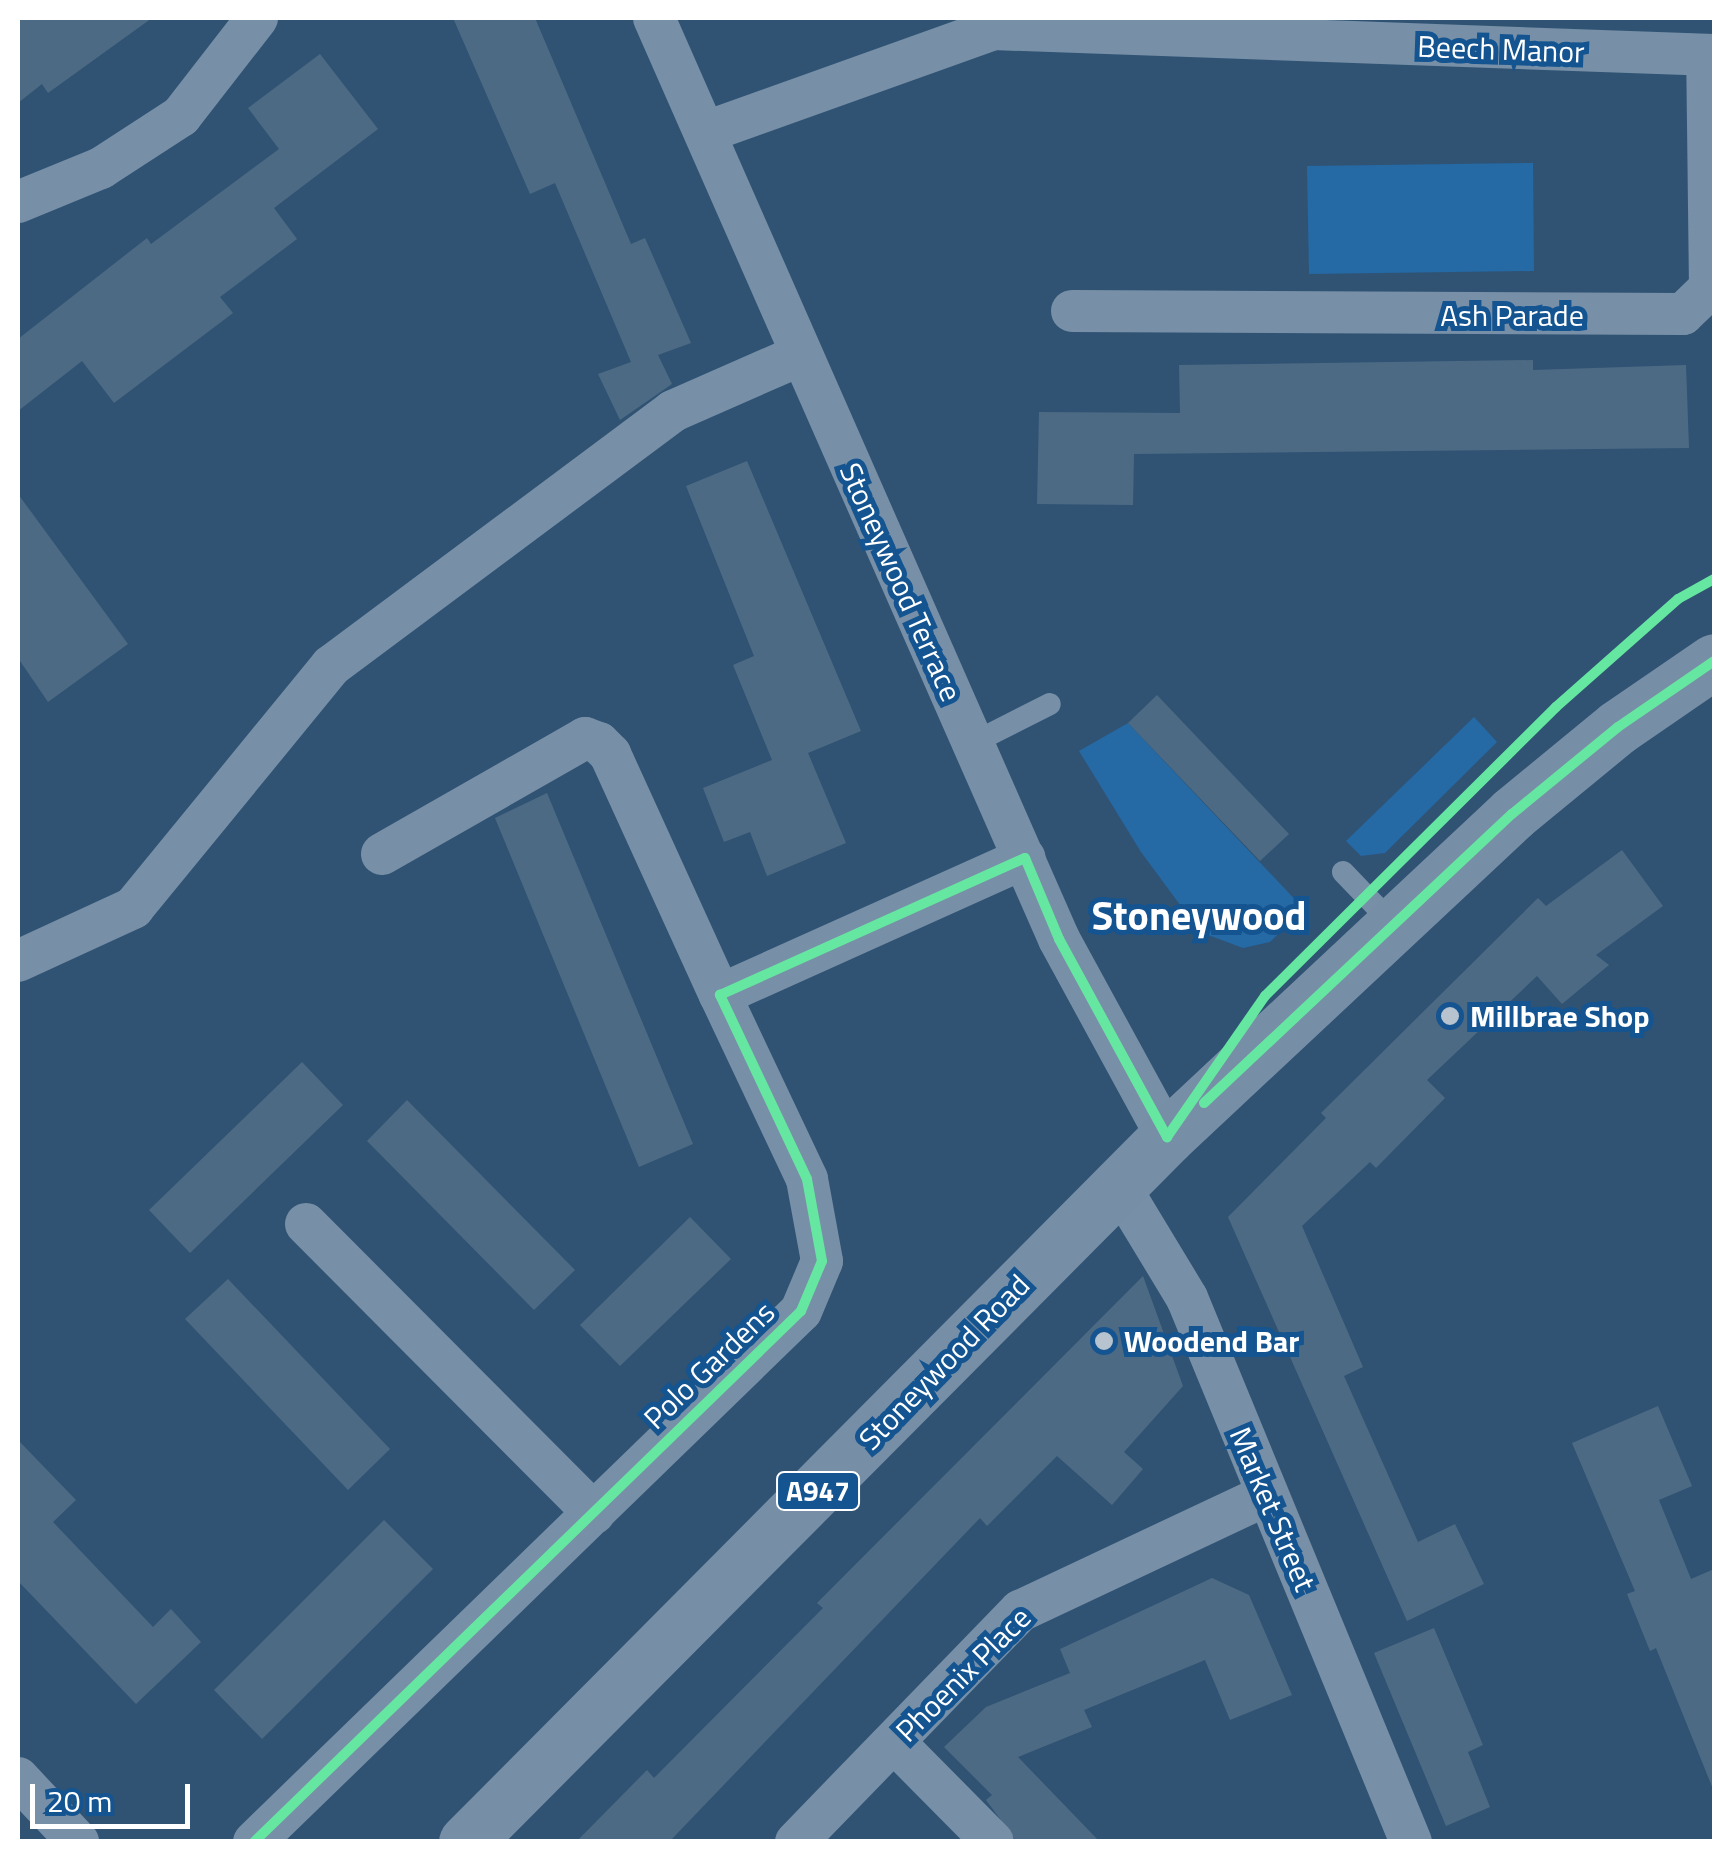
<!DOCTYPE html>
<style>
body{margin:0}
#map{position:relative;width:1732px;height:1859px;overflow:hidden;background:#305374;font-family:"Titillium Web",sans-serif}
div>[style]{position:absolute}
.green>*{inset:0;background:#2569a5}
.building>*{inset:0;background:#4d6a84}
.lane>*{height:22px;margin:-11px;padding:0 11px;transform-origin:11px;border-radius:11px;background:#7790a7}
.street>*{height:42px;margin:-21px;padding:0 21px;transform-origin:21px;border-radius:21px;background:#7790a7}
.primary>*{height:55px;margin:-27.5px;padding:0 27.5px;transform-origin:27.5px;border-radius:27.5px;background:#778fa6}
.cycleway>*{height:10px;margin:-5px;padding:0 5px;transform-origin:5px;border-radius:5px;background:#66e7a1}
.dots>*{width:28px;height:28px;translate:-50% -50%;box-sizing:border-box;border:5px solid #145490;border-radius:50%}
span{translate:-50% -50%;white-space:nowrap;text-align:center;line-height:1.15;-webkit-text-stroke:10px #145490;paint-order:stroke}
.shield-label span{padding:2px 8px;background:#145490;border:2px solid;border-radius:8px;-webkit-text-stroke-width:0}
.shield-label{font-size:28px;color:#fff;font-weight:700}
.street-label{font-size:30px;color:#fff}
.poi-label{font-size:30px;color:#fff;font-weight:700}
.left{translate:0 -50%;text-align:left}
.district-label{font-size:40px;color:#fff;font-weight:700}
.frame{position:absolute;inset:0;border:20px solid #fff;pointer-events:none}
.scale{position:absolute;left:30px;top:1784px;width:160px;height:45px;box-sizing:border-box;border:5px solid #fff;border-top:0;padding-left:12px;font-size:30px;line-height:35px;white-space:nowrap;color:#fff;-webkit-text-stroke:8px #145490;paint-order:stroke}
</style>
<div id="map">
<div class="green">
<i style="clip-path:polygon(1533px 163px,1534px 271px,1309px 274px,1307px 166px)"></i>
<i style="clip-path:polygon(1474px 717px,1497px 742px,1385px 853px,1361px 856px,1346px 841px)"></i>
<i style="clip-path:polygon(1128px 723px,1304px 909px,1270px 942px,1243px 948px,1200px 932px,1141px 852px,1079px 751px)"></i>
</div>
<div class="building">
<i style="clip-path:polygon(18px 18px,152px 18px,48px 93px,42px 84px,18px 103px)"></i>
<i style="clip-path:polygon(453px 18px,535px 18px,631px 244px,645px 238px,691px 343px,658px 355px,672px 384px,620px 420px,598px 374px,631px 362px,555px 183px,530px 194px)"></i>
<i style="clip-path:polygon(320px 54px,378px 129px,274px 208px,297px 239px,220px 297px,233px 313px,114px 403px,82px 361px,18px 411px,18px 339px,147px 238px,151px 244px,279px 149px,248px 108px)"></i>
<i style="clip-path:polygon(1533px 360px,1533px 370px,1686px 365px,1689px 448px,1134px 454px,1133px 505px,1037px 504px,1039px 412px,1180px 413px,1179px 365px)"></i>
<i style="clip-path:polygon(747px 461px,861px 731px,808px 753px,846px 843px,767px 876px,750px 832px,724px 842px,703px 788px,772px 760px,733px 665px,754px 656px,686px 486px)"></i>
<i style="clip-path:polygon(18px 494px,128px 644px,48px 702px,18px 658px)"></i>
<i style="clip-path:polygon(1157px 695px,1289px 834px,1260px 861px,1128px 723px)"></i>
<i style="clip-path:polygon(547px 793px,693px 1144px,639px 1167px,495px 818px)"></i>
<i style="clip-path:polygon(1622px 850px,1663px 906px,1596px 955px,1609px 965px,1562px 1004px,1537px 976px,1427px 1080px,1445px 1098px,1376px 1168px,1370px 1162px,1302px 1226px,1363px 1367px,1344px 1376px,1418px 1542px,1455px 1524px,1484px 1584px,1407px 1621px,1228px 1217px,1326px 1118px,1321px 1113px,1538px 898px,1546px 906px)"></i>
<i style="clip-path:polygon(302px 1062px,343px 1105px,190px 1253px,149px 1210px)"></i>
<i style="clip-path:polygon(407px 1100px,575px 1270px,534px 1310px,367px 1141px)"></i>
<i style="clip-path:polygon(690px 1217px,731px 1259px,620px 1366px,580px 1325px)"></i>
<i style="clip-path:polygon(1143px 1276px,1183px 1386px,1124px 1452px,1143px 1469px,1112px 1505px,1057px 1456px,987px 1526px,980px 1518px,669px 1842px,576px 1842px,647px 1770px,654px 1778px,823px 1608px,817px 1603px)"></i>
<i style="clip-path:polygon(228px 1279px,390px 1449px,348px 1490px,185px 1319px)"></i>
<i style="clip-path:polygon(1658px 1406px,1692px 1486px,1659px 1500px,1691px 1579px,1714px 1569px,1713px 1789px,1656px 1648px,1650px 1651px,1627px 1594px,1635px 1591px,1572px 1443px)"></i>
<i style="clip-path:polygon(18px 1440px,76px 1500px,53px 1522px,153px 1627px,171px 1609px,201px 1642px,136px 1704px,18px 1581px)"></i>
<i style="clip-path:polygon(384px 1520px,433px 1569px,262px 1739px,214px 1690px)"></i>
<i style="clip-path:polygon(1212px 1578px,1249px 1595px,1292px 1695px,1230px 1720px,1205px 1660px,1084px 1710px,1092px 1727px,1018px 1757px,1100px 1842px,1017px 1842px,986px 1800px,992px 1795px,944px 1747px,986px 1707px,1070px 1673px,1060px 1649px)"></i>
<i style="clip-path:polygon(1434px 1628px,1483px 1745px,1468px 1752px,1490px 1807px,1446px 1826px,1374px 1653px)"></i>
</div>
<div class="lane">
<i style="left:973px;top:743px;width:86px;rotate:-26.9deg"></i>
<i style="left:1343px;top:872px;width:74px;rotate:46.1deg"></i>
</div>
<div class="street">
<i style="left:654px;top:18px;width:1006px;rotate:66.26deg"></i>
<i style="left:1059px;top:939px;width:226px;rotate:61.4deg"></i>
<i style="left:706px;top:132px;width:305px;rotate:-19.7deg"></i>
<i style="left:993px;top:29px;width:721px;rotate:2.07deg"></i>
<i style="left:18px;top:202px;width:90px;rotate:-22.3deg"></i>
<i style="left:101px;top:168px;width:95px;rotate:-33deg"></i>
<i style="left:181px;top:116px;width:124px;rotate:-52.2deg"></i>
<i style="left:1072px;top:311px;width:611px;rotate:0.28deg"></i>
<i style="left:1683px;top:314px;width:37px;rotate:-44deg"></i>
<i style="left:1710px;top:288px;width:231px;rotate:-90.7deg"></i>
<i style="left:382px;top:854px;width:234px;rotate:-29.7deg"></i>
<i style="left:585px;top:738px;width:15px;rotate:20deg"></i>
<i style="left:599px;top:743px;width:16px;rotate:45deg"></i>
<i style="left:610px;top:754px;width:265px;rotate:65.5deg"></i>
<i style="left:18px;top:961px;width:127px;rotate:-24.7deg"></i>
<i style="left:133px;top:908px;width:313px;rotate:-50.7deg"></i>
<i style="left:331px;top:666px;width:427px;rotate:-36.7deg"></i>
<i style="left:673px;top:411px;width:137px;rotate:-23.7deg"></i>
<i style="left:1118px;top:1184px;width:133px;rotate:58.8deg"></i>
<i style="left:1187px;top:1298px;width:588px;rotate:67.62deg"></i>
<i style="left:306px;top:1224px;width:408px;rotate:45.1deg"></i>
<i style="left:895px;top:1743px;width:139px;rotate:45.3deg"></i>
<i style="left:18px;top:1778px;width:88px;rotate:46.8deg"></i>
<i style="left:254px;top:1842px;width:762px;rotate:-44.15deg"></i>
<i style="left:801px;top:1311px;width:54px;rotate:-67.2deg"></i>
<i style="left:822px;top:1261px;width:83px;rotate:-100.4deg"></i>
<i style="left:807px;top:1179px;width:204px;rotate:-115.3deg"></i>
<i style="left:720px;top:995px;width:334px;rotate:-24.2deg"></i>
<i style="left:796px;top:1842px;width:322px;rotate:-45.9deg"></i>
<i style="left:1020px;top:1611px;width:272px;rotate:-25.2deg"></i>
</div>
<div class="primary">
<i style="left:466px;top:1842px;width:994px;rotate:-45.16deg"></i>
<i style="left:1167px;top:1137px;width:473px;rotate:-43.1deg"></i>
<i style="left:1512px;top:814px;width:137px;rotate:-39.4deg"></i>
<i style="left:1618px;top:727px;width:116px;rotate:-34.5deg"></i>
</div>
<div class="cycleway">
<i style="left:1204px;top:1103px;width:422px;rotate:-43.2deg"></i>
<i style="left:1512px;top:814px;width:137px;rotate:-39.4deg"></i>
<i style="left:1618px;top:727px;width:116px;rotate:-34.5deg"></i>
<i style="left:1167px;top:1137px;width:172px;rotate:-55.2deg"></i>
<i style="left:1265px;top:996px;width:410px;rotate:-44.8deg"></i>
<i style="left:1556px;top:707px;width:163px;rotate:-41.5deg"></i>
<i style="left:1678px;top:599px;width:41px;rotate:-29.1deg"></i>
<i style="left:254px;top:1842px;width:762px;rotate:-44.15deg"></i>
<i style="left:801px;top:1311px;width:54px;rotate:-67.2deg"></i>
<i style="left:822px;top:1261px;width:83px;rotate:-100.4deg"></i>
<i style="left:807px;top:1179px;width:204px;rotate:-115.3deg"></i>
<i style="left:720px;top:995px;width:334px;rotate:-24.2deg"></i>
<i style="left:1025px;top:858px;width:88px;rotate:67.2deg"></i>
<i style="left:1059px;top:939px;width:226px;rotate:61.4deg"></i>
</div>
<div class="dots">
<i style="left:1450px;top:1016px;background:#b7c3ce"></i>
<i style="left:1104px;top:1341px;background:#b7c3ce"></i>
</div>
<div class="shield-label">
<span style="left:818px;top:1491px">A947</span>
</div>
<div class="street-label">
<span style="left:1501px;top:49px;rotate:2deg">Beech Manor</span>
<span style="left:1512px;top:315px">Ash Parade</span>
<span style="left:901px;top:582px;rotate:66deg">Stoneywood Terrace</span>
<span style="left:944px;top:1362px;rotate:-46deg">Stoneywood Road</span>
<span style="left:709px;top:1365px;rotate:-44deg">Polo Gardens</span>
<span style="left:1273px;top:1509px;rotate:67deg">Market Street</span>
<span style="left:963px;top:1674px;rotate:-45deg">Phoenix Place</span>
</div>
<div class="poi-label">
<span class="left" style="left:1470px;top:1016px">Millbrae Shop</span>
<span class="left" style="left:1124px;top:1341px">Woodend Bar</span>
</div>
<div class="district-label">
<span style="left:1199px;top:916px">Stoneywood</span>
</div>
<div class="frame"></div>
<div class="scale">20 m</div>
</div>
